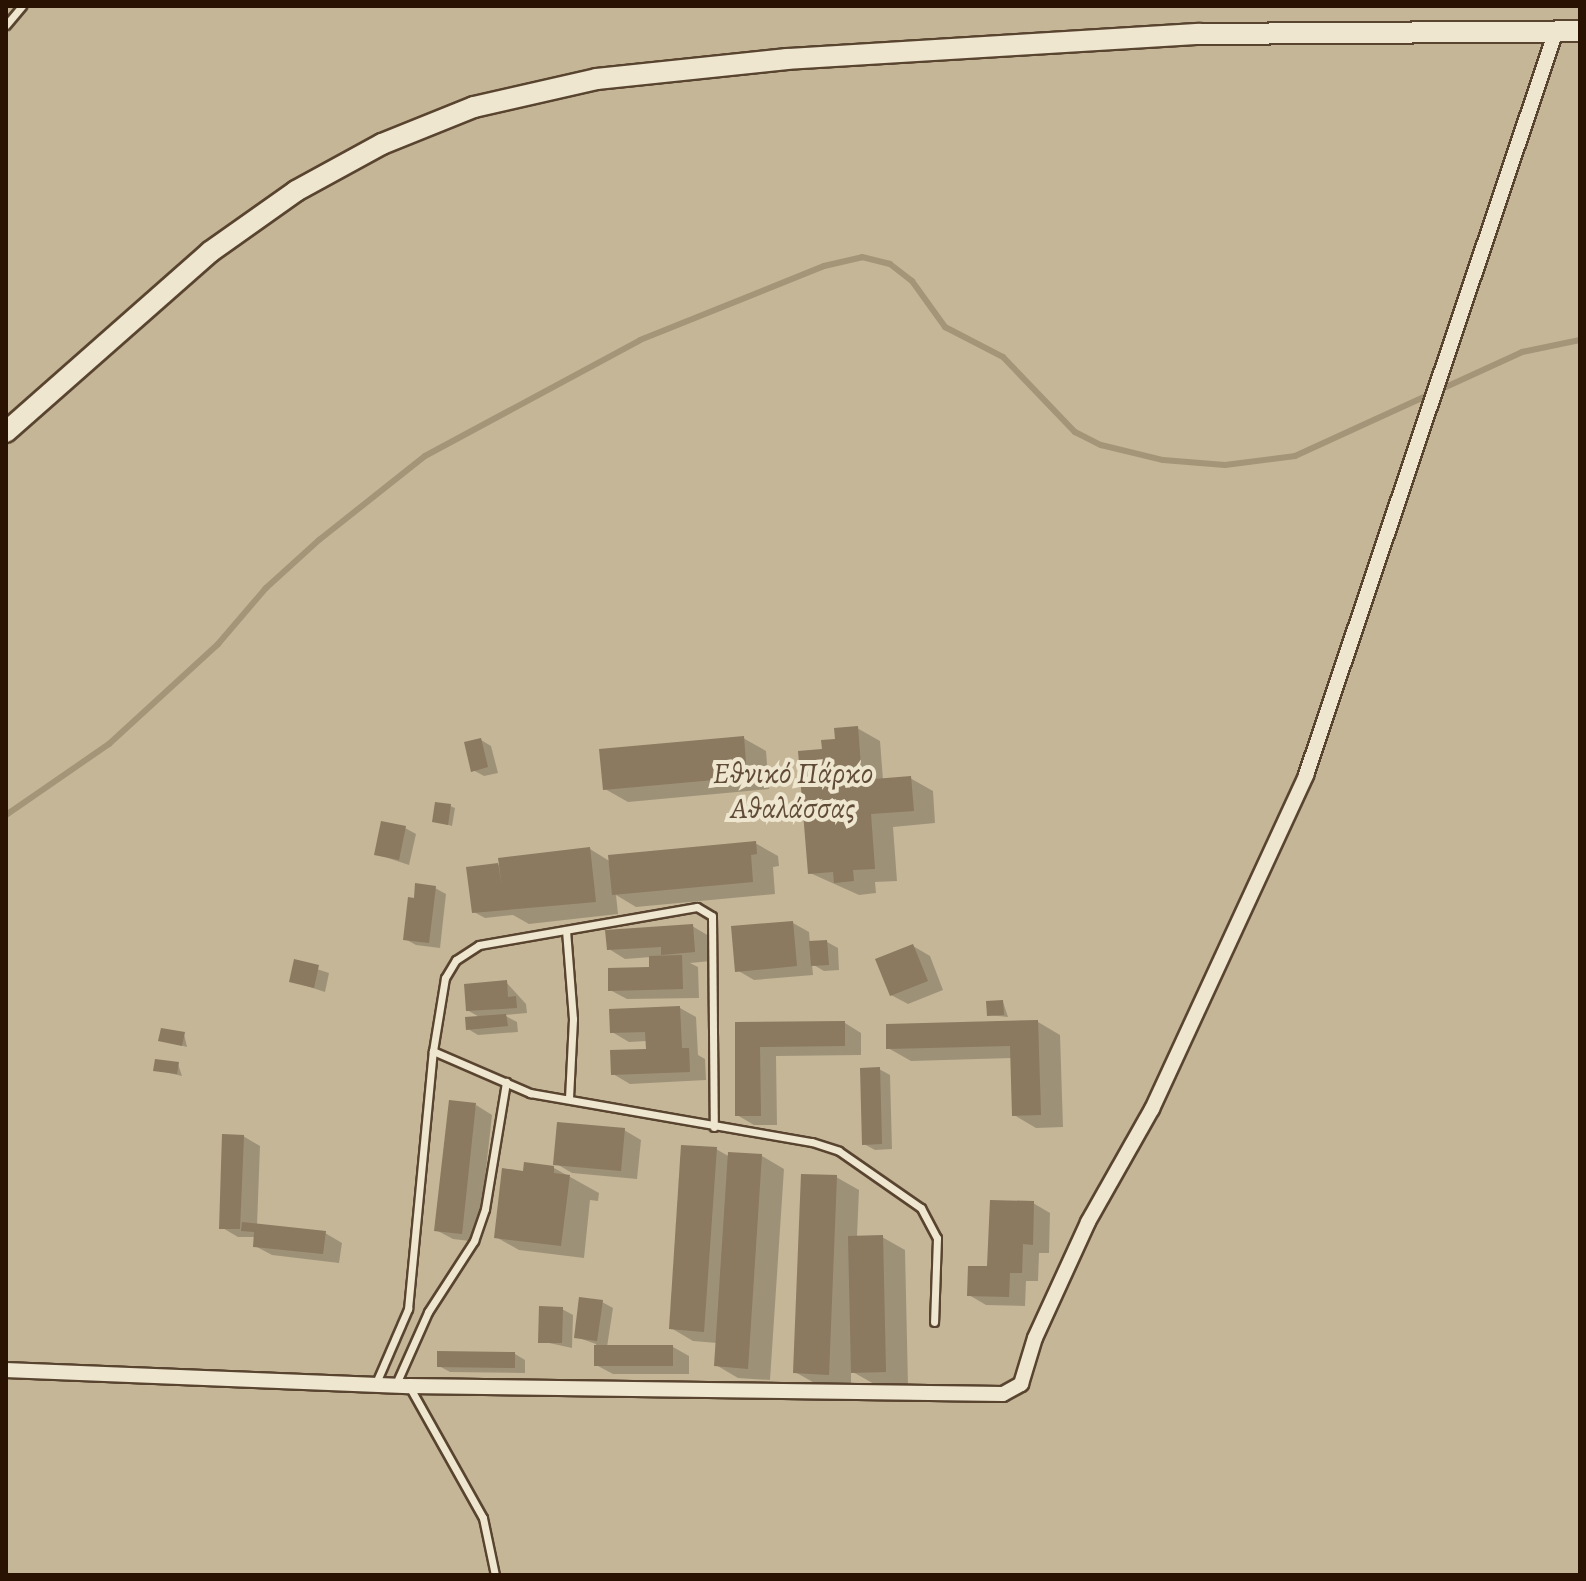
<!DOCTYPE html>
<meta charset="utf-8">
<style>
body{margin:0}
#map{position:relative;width:1586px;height:1581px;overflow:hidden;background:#e5d8b5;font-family:Alegreya,serif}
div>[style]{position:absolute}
.green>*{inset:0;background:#c5b697}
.shadow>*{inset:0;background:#0003}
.stream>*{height:6px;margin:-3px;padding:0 3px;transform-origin:3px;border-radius:3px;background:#a59578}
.building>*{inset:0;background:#8b7960}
.roads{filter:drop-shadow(2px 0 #594430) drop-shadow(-2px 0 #594430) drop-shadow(0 2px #594430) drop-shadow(0 -2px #594430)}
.lane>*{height:7px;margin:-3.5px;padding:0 3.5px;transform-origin:3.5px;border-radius:3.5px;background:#eee6cf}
.street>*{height:14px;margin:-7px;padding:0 7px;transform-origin:7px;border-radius:7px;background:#eee6cf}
.secondary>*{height:20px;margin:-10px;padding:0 10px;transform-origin:10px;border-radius:10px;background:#eee6cf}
span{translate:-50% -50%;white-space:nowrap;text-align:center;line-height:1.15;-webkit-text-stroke:8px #eee6cf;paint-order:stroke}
.park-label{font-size:30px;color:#604b37;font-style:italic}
.frame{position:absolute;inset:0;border:8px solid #2a1203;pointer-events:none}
</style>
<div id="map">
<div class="green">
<i style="clip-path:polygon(6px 6px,1580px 6px,1580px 1575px,6px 1575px)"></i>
</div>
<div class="shadow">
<i style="clip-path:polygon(857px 728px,880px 741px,883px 780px,910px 778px,933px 791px,935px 823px,893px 827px,897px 881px,875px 882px,876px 893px,859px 895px,810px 873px,824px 751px)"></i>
<i style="clip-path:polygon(743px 738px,766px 751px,769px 789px,628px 802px,605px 789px)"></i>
<i style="clip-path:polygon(481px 740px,491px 746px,498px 773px,484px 776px,473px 770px)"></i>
<i style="clip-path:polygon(450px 806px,455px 808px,452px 826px,434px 821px)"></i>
<i style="clip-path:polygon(405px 828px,416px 834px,409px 865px,376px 854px)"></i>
<i style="clip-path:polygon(755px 843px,778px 856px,779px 866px,773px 867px,775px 894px,636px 907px,616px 895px,618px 914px,529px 924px,513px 915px,485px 918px,474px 912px,497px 865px,590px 849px,611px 862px)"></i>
<i style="clip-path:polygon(435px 888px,446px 894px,440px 948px,416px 945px,405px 939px,415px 900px)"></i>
<i style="clip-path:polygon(793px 923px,809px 932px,810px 943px,827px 942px,838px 948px,839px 970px,824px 971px,812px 964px,813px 975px,754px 980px,737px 970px)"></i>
<i style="clip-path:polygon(692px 926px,709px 936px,711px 961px,690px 963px,698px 967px,699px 998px,627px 999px,610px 990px,651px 969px,651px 957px,625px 959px,609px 949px)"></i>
<i style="clip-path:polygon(913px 946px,930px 956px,943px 990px,908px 1004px,891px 995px)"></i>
<i style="clip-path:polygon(295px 962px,329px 973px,325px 992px,291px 981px)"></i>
<i style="clip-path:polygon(506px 982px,526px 1004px,527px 1013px,504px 1015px,517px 1022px,518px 1032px,478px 1035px,468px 1029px,481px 1018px,467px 1010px)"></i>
<i style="clip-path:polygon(1003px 1002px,1008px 1017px,989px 1015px)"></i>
<i style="clip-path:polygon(680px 1008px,696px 1017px,698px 1055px,705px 1059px,706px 1080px,630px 1084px,613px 1074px,648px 1051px,647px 1041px,629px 1042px,612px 1032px)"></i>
<i style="clip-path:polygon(1038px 1022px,1060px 1035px,1063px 1127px,1036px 1128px,1014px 1115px,1012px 1058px,911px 1061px,888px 1048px)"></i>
<i style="clip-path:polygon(845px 1023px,861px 1033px,861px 1055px,776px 1056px,777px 1125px,754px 1125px,737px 1115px,737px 1024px)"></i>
<i style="clip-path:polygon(184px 1034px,187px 1047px,161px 1040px)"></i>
<i style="clip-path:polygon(178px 1064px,182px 1076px,156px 1070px)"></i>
<i style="clip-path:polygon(879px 1069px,890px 1075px,892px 1149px,875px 1150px,864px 1144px)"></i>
<i style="clip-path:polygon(476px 1105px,492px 1115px,478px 1242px,453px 1239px,436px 1230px)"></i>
<i style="clip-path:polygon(624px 1130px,641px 1140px,637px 1179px,572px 1173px,555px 1163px)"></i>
<i style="clip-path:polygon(243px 1136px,260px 1146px,257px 1226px,325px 1233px,342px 1243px,339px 1263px,272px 1255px,255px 1246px,256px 1237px,238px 1237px,221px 1227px)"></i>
<i style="clip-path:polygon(716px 1149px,730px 1157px,762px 1156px,784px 1169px,770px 1380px,738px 1378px,716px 1365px,717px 1343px,693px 1341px,671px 1328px)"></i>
<i style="clip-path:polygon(554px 1168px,599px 1193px,598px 1201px,590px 1200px,584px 1258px,519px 1250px,496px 1237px)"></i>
<i style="clip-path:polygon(836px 1177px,859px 1190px,857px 1237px,882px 1237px,905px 1250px,908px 1384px,876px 1385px,851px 1371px,851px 1387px,818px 1385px,795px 1372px)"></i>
<i style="clip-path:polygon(1033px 1203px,1050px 1213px,1049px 1253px,1039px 1253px,1038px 1281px,1026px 1281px,1025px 1306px,986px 1305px,969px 1295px)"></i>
<i style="clip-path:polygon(602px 1302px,613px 1308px,607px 1347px,673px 1347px,689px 1356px,689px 1374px,613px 1374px,596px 1365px,596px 1344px,576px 1337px)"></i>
<i style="clip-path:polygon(562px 1309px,573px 1315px,572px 1348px,540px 1341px)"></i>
<i style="clip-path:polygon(515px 1354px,525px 1360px,525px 1373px,450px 1372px,439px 1366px)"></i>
</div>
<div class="stream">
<i style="left:6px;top:815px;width:125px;rotate:-34.6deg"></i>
<i style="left:109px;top:744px;width:148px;rotate:-42.5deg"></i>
<i style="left:218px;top:644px;width:74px;rotate:-49.4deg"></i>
<i style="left:266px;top:588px;width:72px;rotate:-42.2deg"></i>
<i style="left:319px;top:540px;width:135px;rotate:-38.4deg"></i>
<i style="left:425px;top:456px;width:244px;rotate:-28.3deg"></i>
<i style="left:640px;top:340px;width:198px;rotate:-21.9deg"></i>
<i style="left:824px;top:266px;width:39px;rotate:-13deg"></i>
<i style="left:862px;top:257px;width:29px;rotate:14deg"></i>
<i style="left:890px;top:264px;width:28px;rotate:38deg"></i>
<i style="left:912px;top:281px;width:57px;rotate:54.3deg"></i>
<i style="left:945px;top:327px;width:65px;rotate:27.3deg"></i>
<i style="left:1003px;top:357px;width:104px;rotate:46.2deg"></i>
<i style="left:1075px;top:432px;width:29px;rotate:27deg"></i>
<i style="left:1101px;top:445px;width:64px;rotate:13.6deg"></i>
<i style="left:1163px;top:460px;width:62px;rotate:4.6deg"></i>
<i style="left:1225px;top:465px;width:71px;rotate:-7.3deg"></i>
<i style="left:1295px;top:456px;width:250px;rotate:-24.6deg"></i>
<i style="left:1522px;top:352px;width:59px;rotate:-11.7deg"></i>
</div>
<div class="building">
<i style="clip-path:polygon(858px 726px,862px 780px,911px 776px,914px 811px,871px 814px,875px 869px,853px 870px,854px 881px,834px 883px,833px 872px,808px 874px,798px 751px,822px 749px,821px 740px,835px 739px,834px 728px)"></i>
<i style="clip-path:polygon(744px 736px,747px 777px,603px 790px,599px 749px)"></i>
<i style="clip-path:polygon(481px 738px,488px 767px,471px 772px,464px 742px)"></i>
<i style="clip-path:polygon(435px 802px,451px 804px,448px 825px,432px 822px)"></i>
<i style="clip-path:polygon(381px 821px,406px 826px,399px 860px,374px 855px)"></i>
<i style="clip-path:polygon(756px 841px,757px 854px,751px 855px,753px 882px,612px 895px,608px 855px)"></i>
<i style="clip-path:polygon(590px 847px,596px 902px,472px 913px,466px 867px,498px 863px,502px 887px,498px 858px)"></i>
<i style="clip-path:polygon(415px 883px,436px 886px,429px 943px,403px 940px,408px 897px,414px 898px)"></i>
<i style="clip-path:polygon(793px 921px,797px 966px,735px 972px,731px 926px)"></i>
<i style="clip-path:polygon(693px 924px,695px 952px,661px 955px,661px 947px,607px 950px,605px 930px)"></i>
<i style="clip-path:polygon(827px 940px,829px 965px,811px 966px,809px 941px)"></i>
<i style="clip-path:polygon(913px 944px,928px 981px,890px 996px,875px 959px)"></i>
<i style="clip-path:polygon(682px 955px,683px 989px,608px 991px,608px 968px,649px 967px,649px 956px)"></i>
<i style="clip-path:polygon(294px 959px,319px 965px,314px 988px,289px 982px)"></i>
<i style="clip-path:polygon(507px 980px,508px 997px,516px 996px,517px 1008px,466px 1011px,464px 984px)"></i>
<i style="clip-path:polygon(1003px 1000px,1004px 1015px,987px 1016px,986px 1001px)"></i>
<i style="clip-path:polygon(680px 1006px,682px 1048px,689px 1048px,690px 1072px,611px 1075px,610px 1050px,646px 1049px,645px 1032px,610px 1033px,609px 1009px)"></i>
<i style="clip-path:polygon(506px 1014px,508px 1026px,466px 1030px,465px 1017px)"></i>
<i style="clip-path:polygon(1038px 1020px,1041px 1115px,1012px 1116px,1010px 1046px,886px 1049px,886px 1024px)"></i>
<i style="clip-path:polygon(845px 1021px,845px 1046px,760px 1047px,761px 1116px,735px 1116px,735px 1022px)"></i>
<i style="clip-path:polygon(161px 1028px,185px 1032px,182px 1046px,158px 1041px)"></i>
<i style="clip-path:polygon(155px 1059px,179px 1062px,177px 1074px,153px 1071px)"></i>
<i style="clip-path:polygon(880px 1067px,882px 1144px,862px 1145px,860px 1068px)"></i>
<i style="clip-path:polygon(449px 1100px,476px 1103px,462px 1234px,434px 1231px)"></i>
<i style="clip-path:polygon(557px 1122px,625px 1128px,621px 1171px,553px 1165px)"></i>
<i style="clip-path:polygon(222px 1134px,244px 1135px,240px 1229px,219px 1229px)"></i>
<i style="clip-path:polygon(681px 1145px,717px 1147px,704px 1332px,669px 1329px)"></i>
<i style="clip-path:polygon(728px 1152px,762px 1154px,748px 1369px,714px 1366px)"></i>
<i style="clip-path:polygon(524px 1162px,554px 1166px,554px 1173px,570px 1175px,561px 1246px,494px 1238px,502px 1168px,523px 1171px)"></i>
<i style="clip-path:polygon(801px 1174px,837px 1175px,829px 1375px,793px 1373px)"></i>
<i style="clip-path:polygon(990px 1200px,1034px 1201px,1033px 1245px,1023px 1244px,1022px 1273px,1010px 1273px,1009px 1297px,967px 1296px,968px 1266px,987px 1266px)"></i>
<i style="clip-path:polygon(242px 1222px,326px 1231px,323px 1254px,253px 1247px,254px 1232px,241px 1231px)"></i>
<i style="clip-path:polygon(883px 1235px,886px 1372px,851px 1373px,848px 1236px)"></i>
<i style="clip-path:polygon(579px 1297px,603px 1300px,597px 1341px,574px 1338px)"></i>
<i style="clip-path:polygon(539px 1306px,563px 1307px,562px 1343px,538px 1343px)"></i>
<i style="clip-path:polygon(594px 1345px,673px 1345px,673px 1366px,594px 1366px)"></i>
<i style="clip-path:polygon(437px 1351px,515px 1352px,515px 1368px,437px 1367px)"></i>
</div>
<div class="roads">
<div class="lane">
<i style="left:6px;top:25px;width:25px;rotate:-50deg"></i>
<i style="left:566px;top:930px;width:89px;rotate:85.5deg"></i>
<i style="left:573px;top:1019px;width:79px;rotate:92.9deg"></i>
<i style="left:433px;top:1051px;width:106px;rotate:23.4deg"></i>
<i style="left:530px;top:1093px;width:286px;rotate:9.9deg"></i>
<i style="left:812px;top:1142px;width:28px;rotate:18deg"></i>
<i style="left:839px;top:1151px;width:100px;rotate:34.8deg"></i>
<i style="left:921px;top:1208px;width:34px;rotate:62deg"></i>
<i style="left:937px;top:1238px;width:84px;rotate:92deg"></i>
<i style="left:376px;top:1383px;width:81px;rotate:-66.6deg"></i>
<i style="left:408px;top:1309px;width:259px;rotate:-84.5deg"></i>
<i style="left:433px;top:1051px;width:74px;rotate:-80.7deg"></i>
<i style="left:445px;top:978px;width:21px;rotate:-59deg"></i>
<i style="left:456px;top:960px;width:27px;rotate:-33deg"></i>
<i style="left:479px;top:945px;width:221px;rotate:-9.9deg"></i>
<i style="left:697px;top:907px;width:17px;rotate:31deg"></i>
<i style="left:712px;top:916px;width:211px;rotate:89.5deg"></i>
<i style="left:396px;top:1384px;width:79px;rotate:-66deg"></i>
<i style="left:428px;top:1312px;width:85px;rotate:-57.1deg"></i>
<i style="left:474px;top:1241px;width:34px;rotate:-71deg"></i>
<i style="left:485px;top:1209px;width:129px;rotate:-80.6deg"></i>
<i style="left:409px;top:1386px;width:151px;rotate:60.7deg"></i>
<i style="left:483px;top:1518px;width:58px;rotate:78.1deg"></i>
</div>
<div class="street">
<i style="left:6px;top:1370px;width:403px;rotate:2.3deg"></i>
<i style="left:409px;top:1386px;width:594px;rotate:0.77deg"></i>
<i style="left:1003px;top:1394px;width:21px;rotate:-29deg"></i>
<i style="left:1021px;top:1384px;width:48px;rotate:-73.1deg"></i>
<i style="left:1035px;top:1338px;width:128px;rotate:-65.4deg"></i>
<i style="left:1088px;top:1222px;width:130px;rotate:-60.5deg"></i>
<i style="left:1152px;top:1109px;width:368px;rotate:-65.2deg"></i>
<i style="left:1306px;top:775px;width:785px;rotate:-71.43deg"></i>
</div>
<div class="secondary">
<i style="left:6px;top:432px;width:272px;rotate:-41.4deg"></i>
<i style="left:210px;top:252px;width:105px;rotate:-35.3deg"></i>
<i style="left:296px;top:191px;width:98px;rotate:-28.7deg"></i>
<i style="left:382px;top:144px;width:99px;rotate:-21.9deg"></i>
<i style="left:474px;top:107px;width:126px;rotate:-12.8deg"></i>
<i style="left:597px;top:79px;width:191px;rotate:-6deg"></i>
<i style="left:787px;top:59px;width:412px;rotate:-3.5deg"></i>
<i style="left:1198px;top:34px;width:382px;rotate:-0.4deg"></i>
</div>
</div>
<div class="park-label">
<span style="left:793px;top:790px">Εθνικό Πάρκο<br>Αθαλάσσας</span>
</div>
<div class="frame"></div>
</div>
